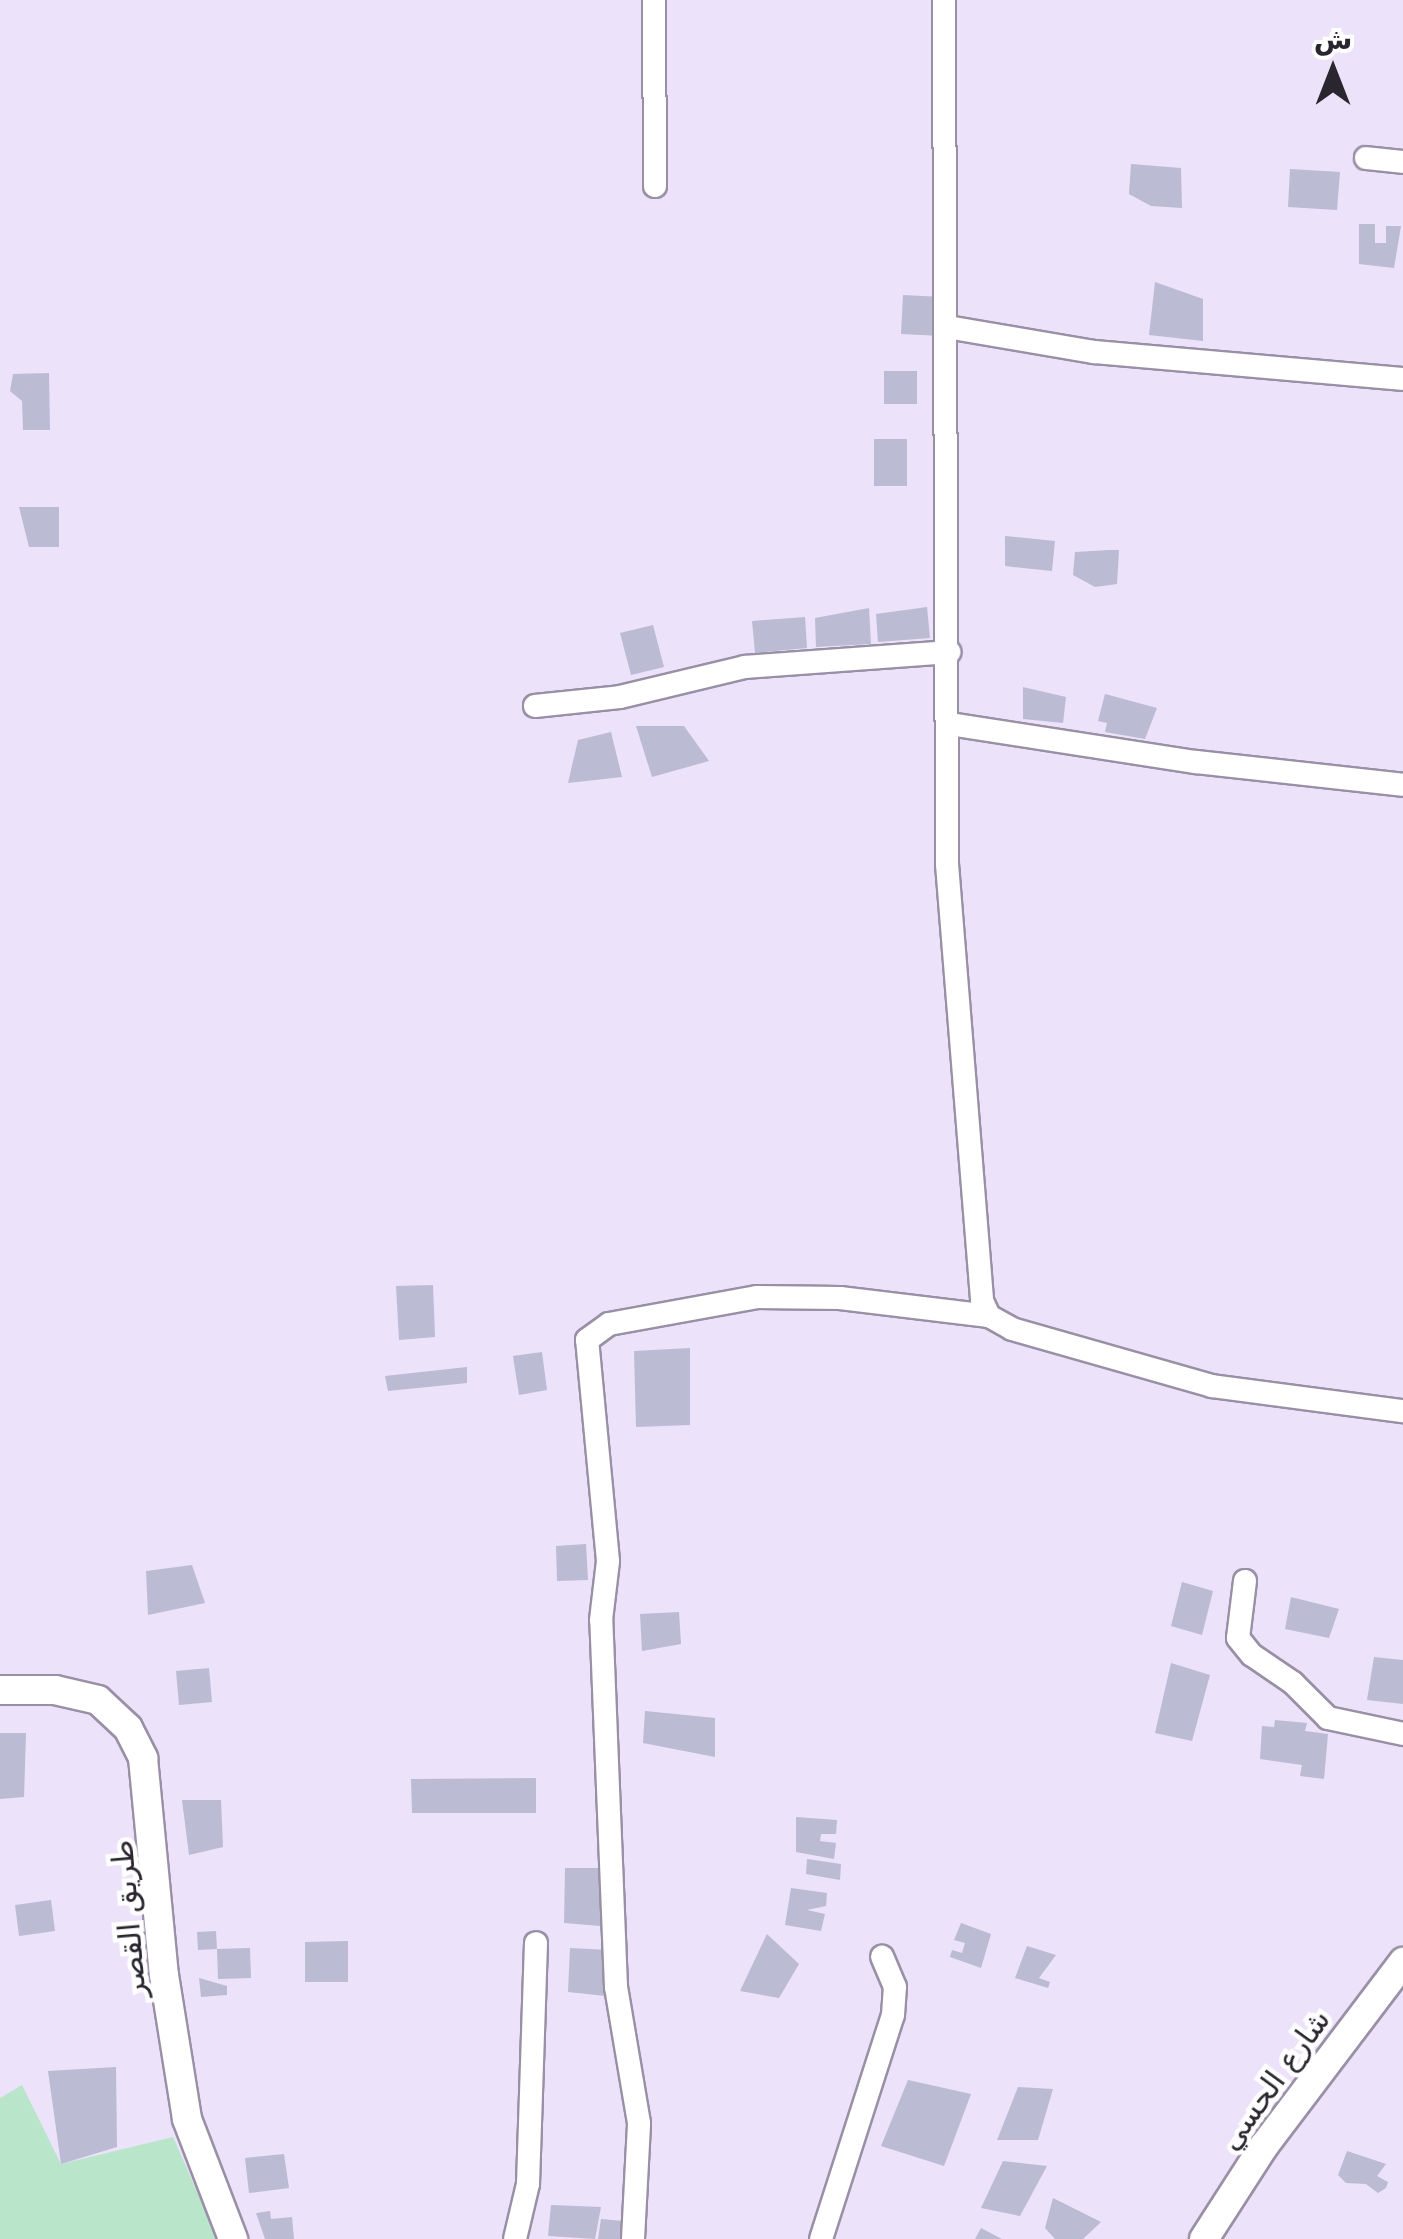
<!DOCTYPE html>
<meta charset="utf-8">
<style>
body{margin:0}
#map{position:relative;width:1403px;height:2239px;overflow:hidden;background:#ece2f9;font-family:"DejaVu Sans",Cairo,sans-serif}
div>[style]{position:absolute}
.green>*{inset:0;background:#b9e6cb}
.building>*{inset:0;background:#bbbbd3}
.roads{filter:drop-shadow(2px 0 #9a90a6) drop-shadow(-2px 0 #9a90a6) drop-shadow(0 2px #9a90a6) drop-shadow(0 -2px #9a90a6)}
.minor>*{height:22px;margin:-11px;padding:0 11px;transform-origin:11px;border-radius:11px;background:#fff}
.tertiary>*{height:28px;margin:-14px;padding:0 14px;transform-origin:14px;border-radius:14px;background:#fff}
span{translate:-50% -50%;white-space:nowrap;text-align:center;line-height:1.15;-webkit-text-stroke:9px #fff;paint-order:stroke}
.street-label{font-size:30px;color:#2a262f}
.north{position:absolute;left:1283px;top:20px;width:100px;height:100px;-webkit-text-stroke:8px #fff;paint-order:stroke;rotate:0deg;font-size:28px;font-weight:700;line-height:40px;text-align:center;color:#2a262f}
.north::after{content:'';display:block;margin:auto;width:35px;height:45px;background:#2a262f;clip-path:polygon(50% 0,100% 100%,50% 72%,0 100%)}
</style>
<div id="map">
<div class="green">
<i style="clip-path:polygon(22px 2085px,61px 2164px,173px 2137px,218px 2239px,0 2239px,0 2098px)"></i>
</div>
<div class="building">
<i style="clip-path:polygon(1131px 164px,1181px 168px,1182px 208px,1151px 206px,1129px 194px)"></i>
<i style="clip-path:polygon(1290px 169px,1340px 172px,1337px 210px,1288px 207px)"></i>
<i style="clip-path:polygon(1359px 224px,1375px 224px,1375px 243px,1386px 243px,1386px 226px,1401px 226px,1394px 268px,1359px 264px)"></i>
<i style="clip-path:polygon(1155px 282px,1203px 299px,1203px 341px,1149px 335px)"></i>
<i style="clip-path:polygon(903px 295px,943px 297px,941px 336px,901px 334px)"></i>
<i style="clip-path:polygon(884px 371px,917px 371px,917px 404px,884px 404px)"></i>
<i style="clip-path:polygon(49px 373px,50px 430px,23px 430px,22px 401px,10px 391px,13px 374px)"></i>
<i style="clip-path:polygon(874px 439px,907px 439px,907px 486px,874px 486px)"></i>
<i style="clip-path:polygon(19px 507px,59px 507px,59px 547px,29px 547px)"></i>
<i style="clip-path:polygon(1005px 536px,1055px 541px,1052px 571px,1005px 566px)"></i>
<i style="clip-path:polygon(1109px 550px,1119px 550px,1117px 584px,1095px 587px,1073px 575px,1075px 552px)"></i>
<i style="clip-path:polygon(927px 607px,930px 638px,878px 642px,876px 614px)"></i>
<i style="clip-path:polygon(869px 608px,871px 644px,816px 647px,815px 618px)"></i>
<i style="clip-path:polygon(805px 617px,807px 648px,755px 653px,752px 621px)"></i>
<i style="clip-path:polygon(653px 625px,664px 667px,631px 675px,620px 633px)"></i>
<i style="clip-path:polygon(1023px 687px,1066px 697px,1063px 723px,1023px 719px)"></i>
<i style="clip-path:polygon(1105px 694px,1157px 708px,1145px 739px,1105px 732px,1107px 723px,1098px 721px)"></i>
<i style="clip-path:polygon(636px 726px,684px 726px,709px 761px,652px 777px)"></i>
<i style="clip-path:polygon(611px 732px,622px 777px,568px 783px,578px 740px)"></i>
<i style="clip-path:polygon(433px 1285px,435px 1337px,399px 1340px,396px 1286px)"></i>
<i style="clip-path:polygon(690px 1348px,690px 1425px,636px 1427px,634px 1351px)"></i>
<i style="clip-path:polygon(542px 1352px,547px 1390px,519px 1395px,513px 1356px)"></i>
<i style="clip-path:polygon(467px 1367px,467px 1383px,388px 1391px,385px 1376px)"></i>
<i style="clip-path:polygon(586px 1544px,588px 1580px,557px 1581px,556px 1546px)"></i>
<i style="clip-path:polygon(192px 1565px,205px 1603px,148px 1615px,146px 1571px)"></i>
<i style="clip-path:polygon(1182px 1582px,1213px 1591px,1202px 1635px,1171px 1626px)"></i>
<i style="clip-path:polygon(1291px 1597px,1339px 1609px,1329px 1638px,1285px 1629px)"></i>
<i style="clip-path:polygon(679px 1612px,681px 1644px,642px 1651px,640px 1614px)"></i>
<i style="clip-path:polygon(1374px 1657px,1403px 1660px,1403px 1704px,1367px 1700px)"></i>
<i style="clip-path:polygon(1171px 1663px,1210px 1675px,1192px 1741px,1155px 1733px)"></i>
<i style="clip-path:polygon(209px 1668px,212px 1702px,179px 1705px,176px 1671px)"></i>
<i style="clip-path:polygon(645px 1711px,715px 1718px,715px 1757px,643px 1743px)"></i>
<i style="clip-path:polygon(1275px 1720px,1307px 1723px,1305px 1731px,1328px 1734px,1324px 1779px,1300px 1776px,1302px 1765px,1260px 1759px,1262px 1726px,1274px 1727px)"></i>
<i style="clip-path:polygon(0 1733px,26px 1733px,24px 1797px,0 1799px)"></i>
<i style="clip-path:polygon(536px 1778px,536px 1813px,412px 1813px,411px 1779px)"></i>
<i style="clip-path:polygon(182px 1800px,221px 1800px,223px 1847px,189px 1855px)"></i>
<i style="clip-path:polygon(796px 1817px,837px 1820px,836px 1834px,821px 1834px,820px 1841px,836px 1843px,834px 1859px,796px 1852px)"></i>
<i style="clip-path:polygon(807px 1859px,841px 1864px,840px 1880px,806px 1874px)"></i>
<i style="clip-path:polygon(565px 1868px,611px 1868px,612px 1927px,564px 1923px)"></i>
<i style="clip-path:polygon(791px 1888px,827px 1893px,826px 1906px,807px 1910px,825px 1914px,821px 1931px,785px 1925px)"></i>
<i style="clip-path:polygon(51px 1900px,55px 1931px,19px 1936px,15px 1905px)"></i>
<i style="clip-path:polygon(961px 1923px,991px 1934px,981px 1968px,950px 1957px,952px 1950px,962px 1953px,965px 1943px,954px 1940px)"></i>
<i style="clip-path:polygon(216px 1931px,217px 1949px,198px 1950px,197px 1932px)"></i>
<i style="clip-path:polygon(767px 1934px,799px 1964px,779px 1998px,740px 1991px)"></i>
<i style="clip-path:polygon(348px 1941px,348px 1982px,305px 1982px,305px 1942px)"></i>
<i style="clip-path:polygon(1027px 1946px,1056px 1955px,1039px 1978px,1050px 1982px,1048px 1988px,1015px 1978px)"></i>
<i style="clip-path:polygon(250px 1948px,251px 1978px,218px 1979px,217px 1949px)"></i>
<i style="clip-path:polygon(570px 1948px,608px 1950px,615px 1997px,568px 1992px)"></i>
<i style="clip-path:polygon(199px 1978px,227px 1986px,227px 1995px,201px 1997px)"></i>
<i style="clip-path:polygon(116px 2067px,117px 2147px,61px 2164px,48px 2071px)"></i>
<i style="clip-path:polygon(908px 2080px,971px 2094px,944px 2166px,881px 2146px)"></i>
<i style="clip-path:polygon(1018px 2087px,1053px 2089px,1038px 2140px,997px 2140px)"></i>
<i style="clip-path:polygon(1347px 2151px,1386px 2164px,1377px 2176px,1388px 2182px,1386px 2188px,1378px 2193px,1366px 2184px,1346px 2183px,1338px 2175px)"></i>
<i style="clip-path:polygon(284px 2154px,289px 2188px,249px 2193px,245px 2158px)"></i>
<i style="clip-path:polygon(1003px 2161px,1047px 2166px,1020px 2216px,981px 2208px)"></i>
<i style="clip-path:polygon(1053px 2198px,1101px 2222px,1083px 2239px,1055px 2239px,1045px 2228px)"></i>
<i style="clip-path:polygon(551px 2205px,601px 2207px,595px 2239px,548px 2236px)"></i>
<i style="clip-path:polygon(270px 2211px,271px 2219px,292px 2217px,294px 2239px,265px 2239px,256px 2213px)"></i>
<i style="clip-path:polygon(601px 2219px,623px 2221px,622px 2239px,598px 2239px)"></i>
<i style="clip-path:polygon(981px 2228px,1002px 2239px,975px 2239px)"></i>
</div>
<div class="roads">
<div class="minor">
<i style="left:654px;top:0;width:186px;rotate:89.7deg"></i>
<i style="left:944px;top:0;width:864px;rotate:89.8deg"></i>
<i style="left:947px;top:864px;width:438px;rotate:85.4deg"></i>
<i style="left:982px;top:1301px;width:17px;rotate:65deg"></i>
<i style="left:989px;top:1316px;width:26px;rotate:29deg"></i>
<i style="left:1012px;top:1329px;width:208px;rotate:15.9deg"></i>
<i style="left:1212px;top:1386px;width:193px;rotate:7.5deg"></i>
<i style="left:1366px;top:158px;width:37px;rotate:6deg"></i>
<i style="left:947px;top:327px;width:149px;rotate:9.7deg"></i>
<i style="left:1094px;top:352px;width:310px;rotate:5deg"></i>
<i style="left:535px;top:706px;width:85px;rotate:-6deg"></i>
<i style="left:620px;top:697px;width:129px;rotate:-13.5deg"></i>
<i style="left:745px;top:667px;width:205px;rotate:-4.2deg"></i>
<i style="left:950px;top:724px;width:249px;rotate:8.8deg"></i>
<i style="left:1196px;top:762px;width:208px;rotate:6.3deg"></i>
<i style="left:1245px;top:1581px;width:57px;rotate:97deg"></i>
<i style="left:1238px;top:1638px;width:22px;rotate:51deg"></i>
<i style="left:1252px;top:1655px;width:50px;rotate:34.3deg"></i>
<i style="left:1293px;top:1683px;width:49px;rotate:45deg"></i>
<i style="left:1328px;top:1718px;width:77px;rotate:12deg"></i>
<i style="left:515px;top:2239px;width:57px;rotate:-76.7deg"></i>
<i style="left:528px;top:2184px;width:241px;rotate:-88.1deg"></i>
<i style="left:633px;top:2239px;width:116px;rotate:-87deg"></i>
<i style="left:639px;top:2123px;width:138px;rotate:-99.6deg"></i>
<i style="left:616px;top:1987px;width:367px;rotate:-92.3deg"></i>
<i style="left:601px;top:1620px;width:59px;rotate:-83.2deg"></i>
<i style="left:608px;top:1561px;width:222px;rotate:-95.4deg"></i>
<i style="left:587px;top:1340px;width:27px;rotate:-36deg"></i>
<i style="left:609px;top:1324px;width:150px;rotate:-10.3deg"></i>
<i style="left:757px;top:1297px;width:83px;rotate:0.7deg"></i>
<i style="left:840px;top:1298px;width:150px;rotate:6.9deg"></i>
<i style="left:821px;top:2239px;width:235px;rotate:-72.2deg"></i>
<i style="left:893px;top:2015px;width:28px;rotate:-86deg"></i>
<i style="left:895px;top:1987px;width:33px;rotate:-113deg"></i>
</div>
<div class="tertiary">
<i style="left:0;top:1690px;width:55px"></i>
<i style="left:55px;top:1690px;width:44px;rotate:13.1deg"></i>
<i style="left:98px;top:1700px;width:41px;rotate:43deg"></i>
<i style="left:128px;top:1728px;width:34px;rotate:63deg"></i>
<i style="left:143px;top:1758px;width:218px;rotate:84.5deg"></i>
<i style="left:164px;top:1975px;width:146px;rotate:80.9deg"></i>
<i style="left:187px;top:2119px;width:129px;rotate:69deg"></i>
<i style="left:1204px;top:2239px;width:111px;rotate:-57.2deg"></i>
<i style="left:1264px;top:2146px;width:231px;rotate:-52.9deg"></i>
</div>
</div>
<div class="street-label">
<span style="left:129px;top:1919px;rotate:-95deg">طريق القصر</span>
<span style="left:1275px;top:2080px;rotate:-54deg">شارع الحسي</span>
</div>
<div class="north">ش</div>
</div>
